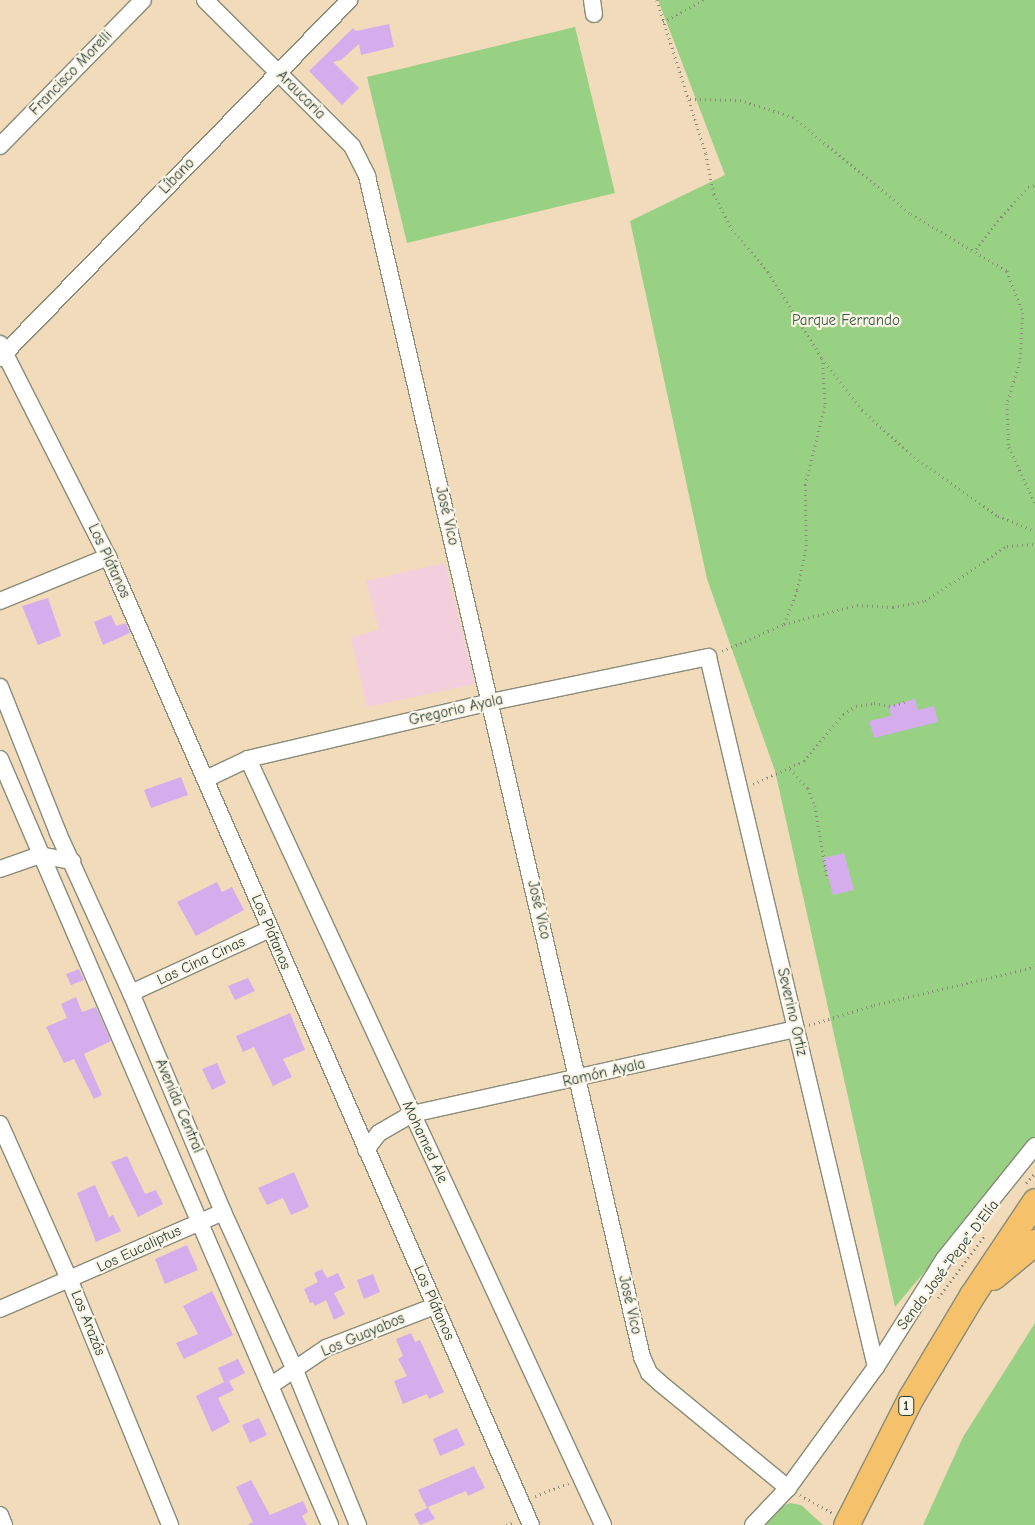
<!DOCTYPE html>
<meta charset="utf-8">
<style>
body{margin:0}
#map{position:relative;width:1035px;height:1525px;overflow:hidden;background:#f2dbbb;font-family:"Comic Neue",sans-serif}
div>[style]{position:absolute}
.built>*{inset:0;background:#f3cfde}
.green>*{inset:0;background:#99d184}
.building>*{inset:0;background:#d5adec}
.path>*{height:2.5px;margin-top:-1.25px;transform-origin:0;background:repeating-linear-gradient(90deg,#888c78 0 1px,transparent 0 5px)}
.roads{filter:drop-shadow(1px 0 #888c78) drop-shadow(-1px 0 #888c78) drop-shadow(0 1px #888c78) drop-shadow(0 -1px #888c78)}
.minor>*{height:16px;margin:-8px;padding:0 8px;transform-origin:8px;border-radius:8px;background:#fff}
.highway>*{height:25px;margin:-12.5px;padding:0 12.5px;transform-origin:12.5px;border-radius:12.5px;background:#f5c16b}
span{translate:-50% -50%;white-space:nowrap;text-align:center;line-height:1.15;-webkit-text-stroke:4.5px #fcf5e5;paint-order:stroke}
.shield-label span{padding:1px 4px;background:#fcf5e5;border:1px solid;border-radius:4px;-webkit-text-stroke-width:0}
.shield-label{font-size:14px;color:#1f3d34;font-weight:700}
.street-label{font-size:15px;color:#1f3d34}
.park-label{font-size:15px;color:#375b44}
</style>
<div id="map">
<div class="built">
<i style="clip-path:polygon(445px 563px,475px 684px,367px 707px,351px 638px,379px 629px,366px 581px)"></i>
</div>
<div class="green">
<i style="clip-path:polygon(658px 0,1035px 0,1035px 1141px,895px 1307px,775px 771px,707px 579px,630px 221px,725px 175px)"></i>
<i style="clip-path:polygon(575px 27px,615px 193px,407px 243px,367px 77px)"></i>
<i style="clip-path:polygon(1035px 1323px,1035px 1525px,923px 1525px,963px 1437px)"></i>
<i style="clip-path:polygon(790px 1503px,801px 1505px,823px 1525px,761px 1525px,774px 1510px)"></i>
</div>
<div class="building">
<i style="clip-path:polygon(389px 24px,394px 47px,361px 55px,359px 44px,341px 60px,333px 62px,359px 88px,342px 105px,309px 71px,353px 28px,356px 31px)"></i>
<i style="clip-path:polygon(48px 598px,61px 636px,38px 645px,22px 606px)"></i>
<i style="clip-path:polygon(111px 615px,116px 626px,126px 623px,130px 633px,103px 645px,94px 622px)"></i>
<i style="clip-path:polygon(915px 699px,918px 710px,934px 706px,938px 722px,874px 738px,869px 721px,891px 716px,889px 706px)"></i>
<i style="clip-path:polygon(181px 777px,188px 795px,151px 808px,144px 790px)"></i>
<i style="clip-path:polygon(844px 853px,854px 890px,833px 895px,823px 858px)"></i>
<i style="clip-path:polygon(217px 882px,222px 892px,232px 887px,244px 910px,196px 936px,177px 902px)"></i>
<i style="clip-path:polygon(79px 969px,84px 980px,71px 985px,66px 974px)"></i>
<i style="clip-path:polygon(248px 978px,255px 991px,235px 1000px,228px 986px)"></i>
<i style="clip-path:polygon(76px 997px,82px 1012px,96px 1007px,111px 1041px,84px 1054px,102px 1095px,94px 1099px,74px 1059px,64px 1063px,46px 1027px,67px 1018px,61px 1004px)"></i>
<i style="clip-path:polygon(290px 1013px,305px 1050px,283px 1059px,292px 1077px,273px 1086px,254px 1047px,243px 1052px,236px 1036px)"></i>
<i style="clip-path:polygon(217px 1063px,226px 1083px,212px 1090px,202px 1069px)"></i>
<i style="clip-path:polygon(127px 1156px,145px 1194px,156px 1190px,163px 1204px,138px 1217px,111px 1162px)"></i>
<i style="clip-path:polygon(294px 1172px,309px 1207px,291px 1215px,283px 1198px,267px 1205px,258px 1188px)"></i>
<i style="clip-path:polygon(95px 1185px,109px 1217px,113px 1215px,121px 1231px,96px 1242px,77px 1193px)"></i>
<i style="clip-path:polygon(187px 1245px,198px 1270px,165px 1284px,155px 1259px)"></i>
<i style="clip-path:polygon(322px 1269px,327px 1278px,338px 1273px,345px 1288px,334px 1293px,345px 1314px,334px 1320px,326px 1300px,315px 1306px,313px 1302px,310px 1303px,304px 1289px,318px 1282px,314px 1273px)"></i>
<i style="clip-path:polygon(373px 1274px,380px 1292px,364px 1299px,357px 1280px)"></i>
<i style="clip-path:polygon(212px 1291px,233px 1335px,184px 1359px,176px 1343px,198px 1334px,183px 1306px)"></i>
<i style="clip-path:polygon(411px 1333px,415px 1342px,420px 1340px,444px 1392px,429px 1399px,427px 1394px,403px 1404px,394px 1381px,407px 1376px,398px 1359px,403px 1356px,396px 1339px)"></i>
<i style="clip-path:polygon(238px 1359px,245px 1373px,229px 1381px,234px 1390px,218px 1398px,230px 1422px,212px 1432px,196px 1396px,224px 1382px,218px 1368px)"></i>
<i style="clip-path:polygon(259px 1418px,267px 1435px,250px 1443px,242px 1425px)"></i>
<i style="clip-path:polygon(457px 1428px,465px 1445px,440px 1456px,433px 1439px)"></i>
<i style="clip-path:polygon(474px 1466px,485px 1488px,468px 1496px,466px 1491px,428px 1507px,435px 1519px,420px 1525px,414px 1514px,427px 1508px,418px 1490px)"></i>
<i style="clip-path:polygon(251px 1480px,270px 1515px,303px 1501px,308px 1512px,302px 1516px,307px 1525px,247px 1525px,253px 1522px,236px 1487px)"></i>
</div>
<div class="path">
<i style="left:657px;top:0;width:162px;rotate:72.3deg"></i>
<i style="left:706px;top:154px;width:41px;rotate:78.7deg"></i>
<i style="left:714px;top:194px;width:39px;rotate:63deg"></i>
<i style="left:732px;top:229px;width:56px;rotate:50.1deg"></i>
<i style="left:768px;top:272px;width:102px;rotate:57.9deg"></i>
<i style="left:822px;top:358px;width:66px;rotate:52.4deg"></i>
<i style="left:862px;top:410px;width:70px;rotate:42.1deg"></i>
<i style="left:914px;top:457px;width:103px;rotate:35.1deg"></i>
<i style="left:998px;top:516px;width:40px;rotate:22deg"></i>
<i style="left:663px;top:22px;width:46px;rotate:-28.8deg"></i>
<i style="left:690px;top:99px;width:50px;rotate:1.1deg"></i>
<i style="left:740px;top:100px;width:56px;rotate:17.8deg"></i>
<i style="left:793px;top:117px;width:153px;rotate:39.4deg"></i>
<i style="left:911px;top:214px;width:112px;rotate:30.7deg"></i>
<i style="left:1007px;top:271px;width:45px;rotate:69.1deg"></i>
<i style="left:1023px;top:313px;width:49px;rotate:93.5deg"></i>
<i style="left:1020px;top:362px;width:44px;rotate:107.2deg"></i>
<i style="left:1007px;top:404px;width:43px;rotate:87.3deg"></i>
<i style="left:1009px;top:447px;width:62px;rotate:65.1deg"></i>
<i style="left:976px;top:249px;width:41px;rotate:-52deg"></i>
<i style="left:1001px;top:217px;width:40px;rotate:-48deg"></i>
<i style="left:1028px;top:187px;width:7px;rotate:-16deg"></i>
<i style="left:784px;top:624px;width:36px;rotate:-69deg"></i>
<i style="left:797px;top:590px;width:45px;rotate:-78.4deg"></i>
<i style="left:806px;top:546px;width:61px;rotate:-90.9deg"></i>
<i style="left:805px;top:485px;width:83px;rotate:-76.1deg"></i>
<i style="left:825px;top:404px;width:45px;rotate:-93.8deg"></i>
<i style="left:722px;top:651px;width:68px;rotate:-23.5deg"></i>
<i style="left:784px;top:624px;width:75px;rotate:-14.6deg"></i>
<i style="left:857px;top:605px;width:36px;rotate:3deg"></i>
<i style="left:893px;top:607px;width:33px;rotate:-11deg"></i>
<i style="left:925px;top:601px;width:99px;rotate:-33.9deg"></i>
<i style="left:1007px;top:546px;width:28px;rotate:-4deg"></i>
<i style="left:790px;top:769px;width:26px;rotate:47deg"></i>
<i style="left:808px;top:788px;width:19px;rotate:69deg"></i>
<i style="left:815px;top:806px;width:71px;rotate:80.3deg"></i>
<i style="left:753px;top:784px;width:56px;rotate:-24.3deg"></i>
<i style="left:804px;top:761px;width:61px;rotate:-50.3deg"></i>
<i style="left:843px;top:714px;width:15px;rotate:-32deg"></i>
<i style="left:856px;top:706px;width:18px;rotate:-9deg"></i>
<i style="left:874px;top:703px;width:15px;rotate:11deg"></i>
<i style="left:889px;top:706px;width:16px;rotate:-15deg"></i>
<i style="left:809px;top:1025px;width:68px;rotate:-17.1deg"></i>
<i style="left:874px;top:1005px;width:165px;rotate:-13.3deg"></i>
<i style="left:1026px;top:1183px;width:13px;rotate:-48deg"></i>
<i style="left:938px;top:1298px;width:77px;rotate:-53.4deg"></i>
<i style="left:800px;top:1495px;width:37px;rotate:29deg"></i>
<i style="left:535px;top:1496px;width:36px;rotate:-21deg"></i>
<i style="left:506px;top:1525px;width:9px;rotate:-21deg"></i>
</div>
<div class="roads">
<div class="minor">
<i style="left:205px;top:0;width:207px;rotate:44.8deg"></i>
<i style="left:352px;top:146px;width:34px;rotate:63deg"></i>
<i style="left:367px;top:176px;width:1213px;rotate:76.89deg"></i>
<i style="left:642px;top:1357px;width:17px;rotate:66deg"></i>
<i style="left:649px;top:1373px;width:15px;rotate:42deg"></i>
<i style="left:660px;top:1383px;width:166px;rotate:39.4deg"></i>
<i style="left:592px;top:0;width:14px;rotate:82deg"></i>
<i style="left:0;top:146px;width:204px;rotate:-45.6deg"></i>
<i style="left:0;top:344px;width:239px;rotate:63.1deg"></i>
<i style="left:108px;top:557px;width:1056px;rotate:66.4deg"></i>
<i style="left:0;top:358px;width:500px;rotate:-45.7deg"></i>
<i style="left:0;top:601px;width:117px;rotate:-22.2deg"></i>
<i style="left:0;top:687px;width:157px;rotate:68.3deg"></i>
<i style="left:58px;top:833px;width:176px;rotate:65.5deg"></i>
<i style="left:131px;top:993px;width:238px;rotate:67.2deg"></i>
<i style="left:223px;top:1212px;width:171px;rotate:65.5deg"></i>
<i style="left:294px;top:1368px;width:170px;rotate:67.8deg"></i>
<i style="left:0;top:759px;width:834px;rotate:66.69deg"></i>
<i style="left:248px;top:759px;width:844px;rotate:65.13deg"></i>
<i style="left:208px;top:778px;width:44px;rotate:-25.4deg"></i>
<i style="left:248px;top:759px;width:250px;rotate:-13.2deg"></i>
<i style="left:491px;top:702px;width:222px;rotate:-11.7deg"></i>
<i style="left:708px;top:657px;width:730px;rotate:76.69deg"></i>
<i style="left:0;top:869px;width:42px;rotate:-19.3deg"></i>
<i style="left:40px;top:855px;width:33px;rotate:11deg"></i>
<i style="left:131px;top:993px;width:153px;rotate:-24.7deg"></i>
<i style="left:0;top:1124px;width:172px;rotate:66deg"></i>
<i style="left:70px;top:1281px;width:264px;rotate:67.7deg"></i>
<i style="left:366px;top:1150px;width:21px;rotate:-53deg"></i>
<i style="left:379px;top:1133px;width:38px;rotate:-30deg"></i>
<i style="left:412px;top:1114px;width:393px;rotate:-12.5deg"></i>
<i style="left:0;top:1309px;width:243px;rotate:-23.5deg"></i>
<i style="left:270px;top:1386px;width:68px;rotate:-34.2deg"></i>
<i style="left:326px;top:1348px;width:117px;rotate:-21.1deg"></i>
<i style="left:0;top:1515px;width:11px;rotate:68deg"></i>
<i style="left:753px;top:1525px;width:51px;rotate:-46.6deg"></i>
<i style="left:788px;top:1488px;width:150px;rotate:-54deg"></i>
<i style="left:876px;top:1367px;width:128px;rotate:-57.8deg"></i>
<i style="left:944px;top:1259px;width:145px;rotate:-51.2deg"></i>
</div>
<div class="highway">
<i style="left:993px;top:1277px;width:55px;rotate:-39.8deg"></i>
<i style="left:846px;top:1525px;width:144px;rotate:-63.1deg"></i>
<i style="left:911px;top:1397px;width:119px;rotate:-59.1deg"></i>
<i style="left:972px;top:1295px;width:113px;rotate:-56.2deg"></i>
</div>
</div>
<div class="shield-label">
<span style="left:906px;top:1406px">1</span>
</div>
<div class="street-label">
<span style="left:71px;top:73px;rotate:-46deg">Francisco Morelli</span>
<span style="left:301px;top:95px;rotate:45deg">Araucaria</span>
<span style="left:177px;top:176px;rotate:-46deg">Líbano</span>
<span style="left:447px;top:516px;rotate:77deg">José Vico</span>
<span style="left:109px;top:561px;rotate:65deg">Los Plátanos</span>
<span style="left:456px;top:710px;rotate:-13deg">Gregorio Ayala</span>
<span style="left:539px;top:910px;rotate:77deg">José Vico</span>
<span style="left:271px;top:932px;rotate:67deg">Los Plátanos</span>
<span style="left:201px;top:961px;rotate:-25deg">Las Cina Cinas</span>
<span style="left:792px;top:1012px;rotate:77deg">Severino Ortiz</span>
<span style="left:604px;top:1073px;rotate:-13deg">Ramón Ayala</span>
<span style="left:179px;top:1106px;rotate:67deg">Avenida Central</span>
<span style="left:425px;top:1142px;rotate:65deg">Mohamed Ale</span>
<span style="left:139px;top:1249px;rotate:-25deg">Los Eucaliptus</span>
<span style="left:948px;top:1265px;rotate:-53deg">Senda José "Pepe" D'Elía</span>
<span style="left:434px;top:1303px;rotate:66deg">Los Plátanos</span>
<span style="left:630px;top:1305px;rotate:77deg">José Vico</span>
<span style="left:88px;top:1323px;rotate:68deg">Los Arazás</span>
<span style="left:363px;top:1335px;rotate:-23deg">Los Guayabos</span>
</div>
<div class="park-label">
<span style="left:846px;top:321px">Parque Ferrando</span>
</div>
</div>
